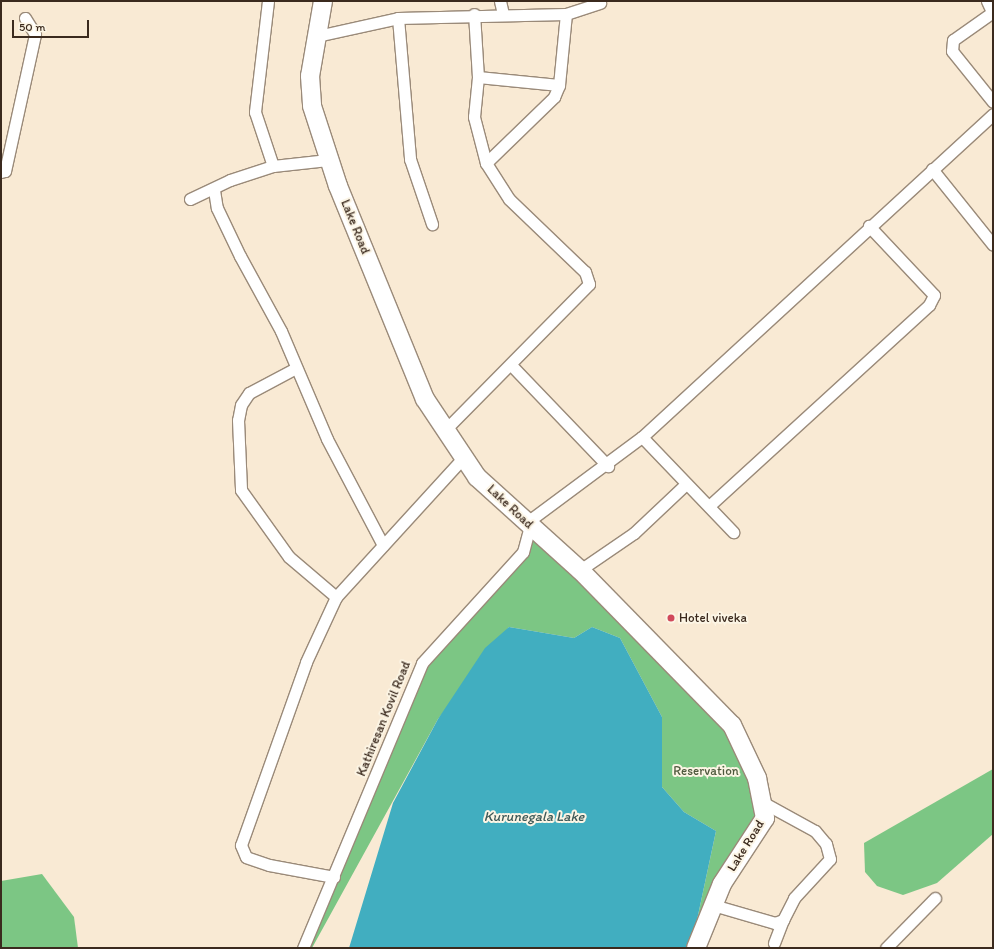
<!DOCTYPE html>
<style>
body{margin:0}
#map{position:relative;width:994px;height:949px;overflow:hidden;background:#f9ead4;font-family:Itim,sans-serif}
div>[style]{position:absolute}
.green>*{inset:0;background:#7cc684}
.water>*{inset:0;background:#41aec0}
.roads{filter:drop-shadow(1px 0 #9a8a79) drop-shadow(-1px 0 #9a8a79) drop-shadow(0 1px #9a8a79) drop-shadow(0 -1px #9a8a79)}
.street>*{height:11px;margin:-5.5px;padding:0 5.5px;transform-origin:5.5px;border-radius:5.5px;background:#fff}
.primary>*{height:18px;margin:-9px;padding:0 9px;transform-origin:9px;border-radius:9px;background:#fff}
.dots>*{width:11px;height:11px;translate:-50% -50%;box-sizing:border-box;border:2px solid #fcf5e5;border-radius:50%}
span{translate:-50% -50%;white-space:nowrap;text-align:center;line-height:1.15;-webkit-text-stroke:4px #fcf5e5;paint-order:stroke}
.street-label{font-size:13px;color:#3b2a1e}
.poi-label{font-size:13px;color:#3b2a1e}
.left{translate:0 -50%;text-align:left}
.park-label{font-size:13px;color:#4e593d}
.water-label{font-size:14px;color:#3d5857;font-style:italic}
.frame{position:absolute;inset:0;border:2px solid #3b2a1e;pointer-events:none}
.scale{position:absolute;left:12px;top:20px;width:77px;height:18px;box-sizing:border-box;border:2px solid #3b2a1e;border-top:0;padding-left:5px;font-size:12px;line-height:14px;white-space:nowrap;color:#3b2a1e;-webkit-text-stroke:3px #fcf5e5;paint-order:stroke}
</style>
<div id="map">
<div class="green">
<i style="clip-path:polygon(530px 526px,732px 725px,765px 818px,691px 948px,716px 831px,684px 812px,662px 787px,662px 717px,620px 638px,592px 627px,574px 638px,509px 627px,438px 719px,312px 948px,303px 948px,422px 663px,523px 552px)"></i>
<i style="clip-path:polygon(993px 769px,993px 834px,937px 883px,903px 895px,877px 886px,865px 872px,864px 843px)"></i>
<i style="clip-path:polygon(42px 874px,74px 917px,78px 948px,1px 948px,1px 881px)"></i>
</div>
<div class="water">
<i style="clip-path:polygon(509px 627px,574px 638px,592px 627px,620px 638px,662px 717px,662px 787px,684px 812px,716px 831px,691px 948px,349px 948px,393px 803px,438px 719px,485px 648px)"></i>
</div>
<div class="roads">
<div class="street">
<i style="left:268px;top:1px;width:112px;rotate:96.7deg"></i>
<i style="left:255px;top:112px;width:57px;rotate:71.6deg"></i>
<i style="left:500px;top:1px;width:13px;rotate:77deg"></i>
<i style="left:987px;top:1px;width:14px;rotate:65deg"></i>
<i style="left:990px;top:14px;width:45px;rotate:144.9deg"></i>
<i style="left:953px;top:40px;width:11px;rotate:95deg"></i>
<i style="left:952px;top:51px;width:65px;rotate:51.2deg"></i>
<i style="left:398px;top:18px;width:142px;rotate:85.1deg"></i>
<i style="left:410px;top:159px;width:69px;rotate:71.3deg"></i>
<i style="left:317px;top:36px;width:83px;rotate:-12.5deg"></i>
<i style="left:398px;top:18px;width:168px;rotate:-1.4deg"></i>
<i style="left:566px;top:14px;width:36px;rotate:-18deg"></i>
<i style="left:478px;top:77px;width:81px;rotate:5.6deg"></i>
<i style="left:486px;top:163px;width:95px;rotate:-44.1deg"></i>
<i style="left:554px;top:97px;width:13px;rotate:-67deg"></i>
<i style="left:559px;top:85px;width:71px;rotate:-84.4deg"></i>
<i style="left:932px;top:169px;width:97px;rotate:51.2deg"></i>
<i style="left:1px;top:172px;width:4px;rotate:-14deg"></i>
<i style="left:5px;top:171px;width:140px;rotate:-77.6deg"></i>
<i style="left:35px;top:34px;width:19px;rotate:-122deg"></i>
<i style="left:214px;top:190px;width:18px;rotate:81deg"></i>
<i style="left:217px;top:208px;width:53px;rotate:64.4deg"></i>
<i style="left:240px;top:256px;width:85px;rotate:61.3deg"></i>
<i style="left:281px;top:331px;width:117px;rotate:66.9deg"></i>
<i style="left:327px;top:439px;width:120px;rotate:62.2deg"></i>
<i style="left:190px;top:199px;width:44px;rotate:-25.4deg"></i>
<i style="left:230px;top:180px;width:45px;rotate:-18deg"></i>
<i style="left:273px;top:166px;width:55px;rotate:-6.2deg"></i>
<i style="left:512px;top:366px;width:139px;rotate:46.2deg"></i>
<i style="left:296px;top:368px;width:53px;rotate:152deg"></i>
<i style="left:249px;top:393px;width:14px;rotate:124deg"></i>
<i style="left:241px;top:405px;width:15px;rotate:101deg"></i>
<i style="left:238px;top:420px;width:70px;rotate:87.5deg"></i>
<i style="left:241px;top:490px;width:82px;rotate:54.4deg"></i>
<i style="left:289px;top:557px;width:62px;rotate:40.4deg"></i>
<i style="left:445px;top:430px;width:205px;rotate:-45.4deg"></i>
<i style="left:589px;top:284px;width:13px;rotate:-108deg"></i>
<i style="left:585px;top:272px;width:105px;rotate:-136.2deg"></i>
<i style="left:509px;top:199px;width:43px;rotate:-122.6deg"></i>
<i style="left:486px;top:163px;width:48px;rotate:-104.6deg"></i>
<i style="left:474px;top:117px;width:40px;rotate:-84.3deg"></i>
<i style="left:478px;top:77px;width:63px;rotate:-93.6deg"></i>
<i style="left:642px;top:437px;width:132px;rotate:46.2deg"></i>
<i style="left:709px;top:506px;width:298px;rotate:-42.4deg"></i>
<i style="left:929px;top:305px;width:11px;rotate:-63deg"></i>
<i style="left:934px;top:295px;width:95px;rotate:-133.3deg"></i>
<i style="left:526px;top:523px;width:144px;rotate:-36.6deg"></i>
<i style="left:642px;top:437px;width:477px;rotate:-42.6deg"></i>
<i style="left:580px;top:570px;width:65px;rotate:-34.4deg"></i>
<i style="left:634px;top:533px;width:71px;rotate:-43.3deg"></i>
<i style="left:334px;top:877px;width:66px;rotate:-169.5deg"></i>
<i style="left:269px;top:865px;width:24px;rotate:-161deg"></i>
<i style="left:246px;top:857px;width:13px;rotate:-113deg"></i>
<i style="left:241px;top:845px;width:194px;rotate:-70.4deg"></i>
<i style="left:306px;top:662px;width:72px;rotate:-65.2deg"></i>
<i style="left:336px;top:597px;width:190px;rotate:-47.6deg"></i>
<i style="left:713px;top:905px;width:65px;rotate:16.2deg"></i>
<i style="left:775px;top:923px;width:9px;rotate:-21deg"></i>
<i style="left:783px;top:920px;width:25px;rotate:-63deg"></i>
<i style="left:794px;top:898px;width:53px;rotate:-47.3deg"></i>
<i style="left:830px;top:859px;width:16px;rotate:-105deg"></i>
<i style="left:826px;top:844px;width:17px;rotate:-130deg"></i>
<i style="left:815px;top:831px;width:60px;rotate:-151.3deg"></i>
<i style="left:774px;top:943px;width:25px;rotate:-69deg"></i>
<i style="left:303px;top:948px;width:309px;rotate:-67.3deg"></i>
<i style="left:422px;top:663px;width:150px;rotate:-47.7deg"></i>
<i style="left:523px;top:552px;width:27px;rotate:-75deg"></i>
<i style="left:886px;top:948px;width:70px;rotate:-45.6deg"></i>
</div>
<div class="primary">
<i style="left:323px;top:1px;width:76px;rotate:99.8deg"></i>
<i style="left:310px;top:76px;width:30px;rotate:86deg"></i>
<i style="left:312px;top:106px;width:84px;rotate:72deg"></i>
<i style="left:338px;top:186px;width:230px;rotate:67.8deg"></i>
<i style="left:425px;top:399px;width:94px;rotate:56.3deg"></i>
<i style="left:477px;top:477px;width:139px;rotate:42.1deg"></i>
<i style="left:580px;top:570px;width:217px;rotate:45.6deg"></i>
<i style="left:732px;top:725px;width:59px;rotate:64.7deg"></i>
<i style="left:757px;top:778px;width:41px;rotate:78.7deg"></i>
<i style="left:765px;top:818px;width:79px;rotate:123.1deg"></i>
<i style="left:722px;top:884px;width:69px;rotate:112.1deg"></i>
</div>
</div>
<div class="dots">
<i style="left:671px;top:618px;background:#d1495b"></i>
</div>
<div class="street-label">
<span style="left:355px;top:227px;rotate:68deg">Lake Road</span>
<span style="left:510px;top:507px;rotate:43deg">Lake Road</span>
<span style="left:384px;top:719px;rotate:-68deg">Kathiresan Kovil Road</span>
<span style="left:746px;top:846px;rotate:-58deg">Lake Road</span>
</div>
<div class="poi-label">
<span class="left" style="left:679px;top:618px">Hotel viveka</span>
</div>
<div class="park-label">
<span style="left:706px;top:771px">Reservation</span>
</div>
<div class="water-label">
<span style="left:534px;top:817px">Kurunegala Lake</span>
</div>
<div class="frame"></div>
<div class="scale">50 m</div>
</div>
